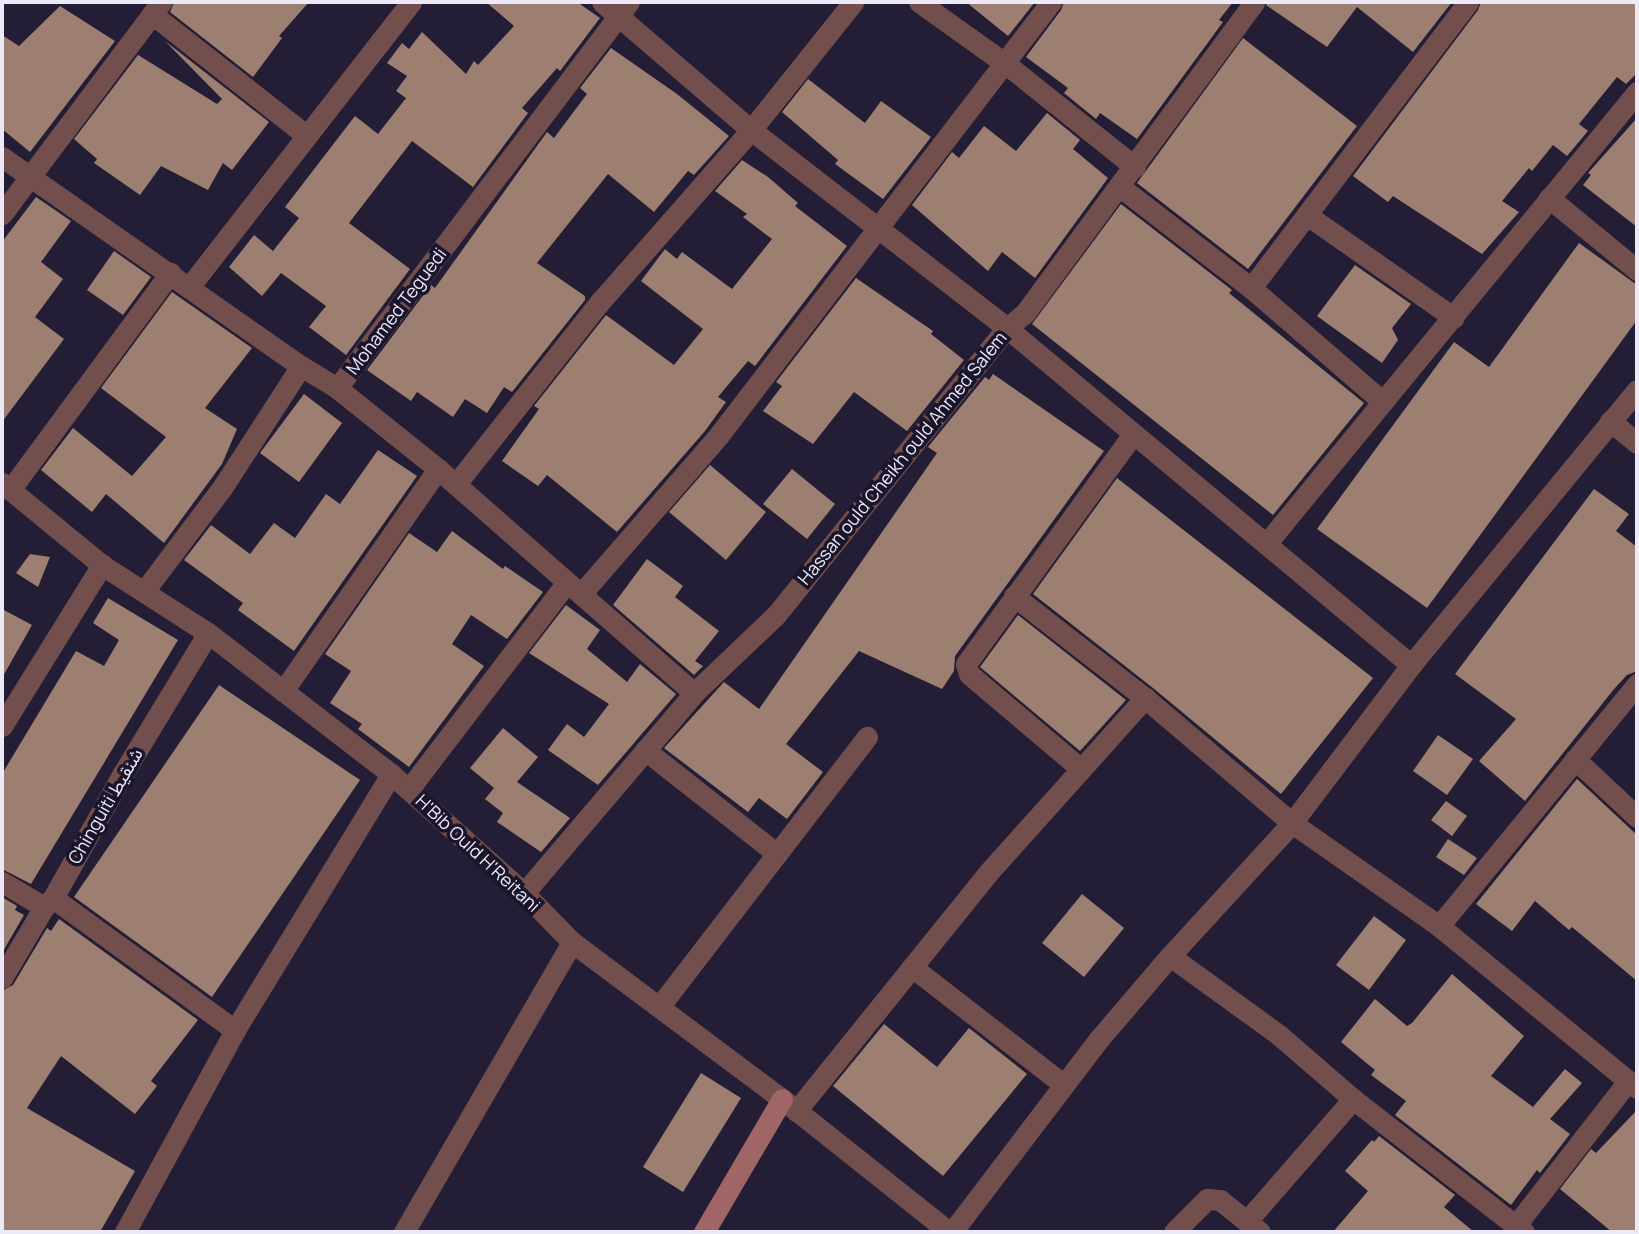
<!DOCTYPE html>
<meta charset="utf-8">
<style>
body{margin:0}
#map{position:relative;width:1639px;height:1234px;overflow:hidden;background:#231e35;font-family:Manrope,"Noto Sans Arabic",sans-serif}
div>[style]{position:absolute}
.building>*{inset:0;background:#9c7f70}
.street>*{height:21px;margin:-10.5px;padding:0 10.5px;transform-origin:10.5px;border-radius:10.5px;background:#724e4d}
.secondary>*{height:21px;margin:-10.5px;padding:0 10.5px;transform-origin:10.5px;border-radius:10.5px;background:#9f6665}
span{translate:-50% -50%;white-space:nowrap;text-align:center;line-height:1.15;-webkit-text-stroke:7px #1a152b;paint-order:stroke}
.street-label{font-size:18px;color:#ece9f9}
.frame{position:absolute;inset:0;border:4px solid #ece9f9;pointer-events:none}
</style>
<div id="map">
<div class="building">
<i style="clip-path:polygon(174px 2px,309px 2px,279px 36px,282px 38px,253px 77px,170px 12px)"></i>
<i style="clip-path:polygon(486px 2px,577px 2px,600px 18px,560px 71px,557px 68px,522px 108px,528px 113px,473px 187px,412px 141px,349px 223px,410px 269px,346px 355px,309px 327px,326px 306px,281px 273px,262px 296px,229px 267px,254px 235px,273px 251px,299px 218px,285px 207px,355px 116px,378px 134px,406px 98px,396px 91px,407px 76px,387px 63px,402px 43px,409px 49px,422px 32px,466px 74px,474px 61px,478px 65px,514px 26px)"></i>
<i style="clip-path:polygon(966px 2px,1035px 2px,1008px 36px)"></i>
<i style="clip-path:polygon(1064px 2px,1233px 2px,1219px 20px,1223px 22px,1137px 139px,1100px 113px,1096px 119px,1064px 93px,1068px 88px,1026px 57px,1061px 10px)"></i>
<i style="clip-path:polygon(1267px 2px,1452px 2px,1413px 52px,1357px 7px,1327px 47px,1266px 5px)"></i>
<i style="clip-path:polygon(1481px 2px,1637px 2px,1637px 73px,1626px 84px,1617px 77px,1579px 124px,1588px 131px,1567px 156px,1553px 145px,1532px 171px,1529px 168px,1502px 201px,1519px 212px,1482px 254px,1393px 196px,1388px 202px,1353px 176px,1478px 10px)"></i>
<i style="clip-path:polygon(60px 6px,115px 41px,30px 152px,2px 129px,2px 35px,19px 46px)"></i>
<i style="clip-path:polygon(1243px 38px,1357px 126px,1248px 269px,1137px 183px)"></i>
<i style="clip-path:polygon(165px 41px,269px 122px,232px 170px,223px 163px,208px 190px,161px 166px,140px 195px,94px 163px,97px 159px,74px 139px,138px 55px,217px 104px,222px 99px)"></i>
<i style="clip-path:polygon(611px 48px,677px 94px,729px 136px,694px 175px,688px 171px,654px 212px,608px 174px,537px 263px,585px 296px,585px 300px,512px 392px,504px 387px,487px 413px,465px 399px,453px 417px,417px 392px,411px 401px,367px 370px,431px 285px,435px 288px,547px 132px,554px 138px,587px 94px,580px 88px)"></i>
<i style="clip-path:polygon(808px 79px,865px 123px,881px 101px,931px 137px,883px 199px,835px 164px,838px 160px,782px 112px)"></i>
<i style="clip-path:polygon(1047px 113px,1080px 140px,1073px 149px,1108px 178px,1035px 278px,1002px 252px,988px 271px,912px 205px,952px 152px,959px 158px,984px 126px,1016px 151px)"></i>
<i style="clip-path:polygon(1637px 118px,1637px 227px,1583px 185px,1591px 175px,1588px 173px)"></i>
<i style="clip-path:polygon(742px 160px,768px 177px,798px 203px,795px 206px,847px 246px,755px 366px,748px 361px,718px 397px,726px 402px,705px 431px,617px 532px,547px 475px,538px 486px,502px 461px,539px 409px,534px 406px,606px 315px,674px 365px,703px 329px,641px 281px,665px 249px,677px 259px,682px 252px,732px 289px,772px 239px,743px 217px,747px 214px,715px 191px)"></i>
<i style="clip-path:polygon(36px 197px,71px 221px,41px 262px,63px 279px,35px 317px,64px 339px,2px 422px,2px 242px)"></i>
<i style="clip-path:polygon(1121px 204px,1232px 290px,1229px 293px,1364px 403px,1273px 515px,1032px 324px)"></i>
<i style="clip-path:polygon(1579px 243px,1637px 285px,1637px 320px,1427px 608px,1317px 529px,1454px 342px,1489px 367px)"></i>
<i style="clip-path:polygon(114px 251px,151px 277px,123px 315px,87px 290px)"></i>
<i style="clip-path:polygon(1355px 265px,1411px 304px,1392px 328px,1398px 340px,1382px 363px,1317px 316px)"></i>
<i style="clip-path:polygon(856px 278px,933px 331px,931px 334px,964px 360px,907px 431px,854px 392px,813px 444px,763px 411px,782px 386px,776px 382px)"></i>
<i style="clip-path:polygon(172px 292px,252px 348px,205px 408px,237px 429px,222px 464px,164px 543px,106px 494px,92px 512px,41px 470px,73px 428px,132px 476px,166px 437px,101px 388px)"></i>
<i style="clip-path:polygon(993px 374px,1104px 451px,955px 656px,954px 671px,942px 689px,859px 651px,786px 744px,823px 772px,787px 819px,759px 798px,748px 812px,664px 748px,724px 682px,759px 709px,937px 453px,928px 447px,985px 377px,989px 380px)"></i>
<i style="clip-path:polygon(304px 394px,342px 423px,299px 482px,260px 453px)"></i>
<i style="clip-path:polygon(378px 450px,417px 476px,294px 651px,238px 610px,243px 603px,184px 560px,211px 525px,250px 554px,274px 523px,295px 538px,326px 494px,340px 504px)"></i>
<i style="clip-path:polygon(710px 465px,766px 512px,726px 560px,669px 512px)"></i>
<i style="clip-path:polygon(792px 469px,835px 504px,807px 539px,763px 504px)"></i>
<i style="clip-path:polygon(1117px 478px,1373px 678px,1281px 794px,1153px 688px,1033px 594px)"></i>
<i style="clip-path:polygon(1594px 489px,1629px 514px,1616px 531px,1637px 547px,1637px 671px,1627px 675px,1614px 689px,1525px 801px,1479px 761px,1516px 719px,1455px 674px)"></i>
<i style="clip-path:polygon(452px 531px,503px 569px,505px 566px,543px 592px,507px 639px,471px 615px,452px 644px,484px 666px,409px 767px,358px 729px,362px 724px,330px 703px,351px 671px,325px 654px,409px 533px,437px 552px)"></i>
<i style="clip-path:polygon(30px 554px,50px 557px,38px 587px,16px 573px)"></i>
<i style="clip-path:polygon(647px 559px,683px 586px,675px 597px,719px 631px,695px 661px,703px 666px,694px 675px,613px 605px)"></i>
<i style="clip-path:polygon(108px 598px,178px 640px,31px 884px,2px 869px,2px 774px,76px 651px,104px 666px,119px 640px,93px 623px)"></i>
<i style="clip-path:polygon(566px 605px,600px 630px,587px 649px,627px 682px,640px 664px,676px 694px,598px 785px,548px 750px,567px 724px,584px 737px,609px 704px,529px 653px)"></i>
<i style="clip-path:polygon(2px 609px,32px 625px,2px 678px)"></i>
<i style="clip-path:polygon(1018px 615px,1126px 700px,1080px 751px,980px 667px)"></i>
<i style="clip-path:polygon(219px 685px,360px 780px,212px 997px,74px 897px)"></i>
<i style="clip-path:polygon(503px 728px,538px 757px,517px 782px,570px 818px,541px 852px,497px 822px,503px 813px,485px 799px,494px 788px,470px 768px)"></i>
<i style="clip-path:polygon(1438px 735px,1473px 759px,1447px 795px,1413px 771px)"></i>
<i style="clip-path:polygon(1577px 779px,1637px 835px,1637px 981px,1572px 927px,1569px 930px,1535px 901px,1512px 931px,1476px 904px)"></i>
<i style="clip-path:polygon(1446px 801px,1467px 816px,1452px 836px,1431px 820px)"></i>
<i style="clip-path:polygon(1448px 839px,1477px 858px,1464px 875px,1436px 857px)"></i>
<i style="clip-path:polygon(1082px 894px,1124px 928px,1084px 977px,1042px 943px)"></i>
<i style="clip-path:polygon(2px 897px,17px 906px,15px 910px,24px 915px,2px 953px)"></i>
<i style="clip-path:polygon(1374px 916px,1406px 940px,1369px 990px,1336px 965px)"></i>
<i style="clip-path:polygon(59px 919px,198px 1020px,151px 1081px,157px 1086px,135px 1114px,61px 1056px,27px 1108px,135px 1171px,100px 1232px,2px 1232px,2px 991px,13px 985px,47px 928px,51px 931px)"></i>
<i style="clip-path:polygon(1452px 974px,1524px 1036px,1491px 1076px,1533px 1107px,1565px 1069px,1582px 1083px,1550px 1119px,1570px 1134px,1540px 1173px,1537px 1170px,1511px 1205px,1395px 1115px,1406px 1101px,1371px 1075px,1375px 1070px,1341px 1042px,1375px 999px,1407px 1026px,1412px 1023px)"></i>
<i style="clip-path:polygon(884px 1024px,937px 1067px,969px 1028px,1027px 1074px,943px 1176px,833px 1086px)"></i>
<i style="clip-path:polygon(701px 1073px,741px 1098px,683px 1192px,643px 1167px)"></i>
<i style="clip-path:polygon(1637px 1110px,1637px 1232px,1612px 1232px,1560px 1189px,1591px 1149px,1596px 1153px)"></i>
<i style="clip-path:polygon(1379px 1136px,1455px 1195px,1444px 1207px,1474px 1232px,1333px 1232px,1368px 1191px,1345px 1171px,1372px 1140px,1374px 1142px)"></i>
</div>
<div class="street">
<i style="left:602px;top:2px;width:196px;rotate:40.7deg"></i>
<i style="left:751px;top:130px;width:324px;rotate:37.7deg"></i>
<i style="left:1007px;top:328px;width:526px;rotate:39.83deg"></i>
<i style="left:919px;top:2px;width:107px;rotate:35.5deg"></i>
<i style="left:1006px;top:64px;width:165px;rotate:38.6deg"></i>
<i style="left:152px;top:14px;width:196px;rotate:38.2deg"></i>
<i style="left:2px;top:157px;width:365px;rotate:35deg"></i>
<i style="left:301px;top:366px;width:42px;rotate:31.4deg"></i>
<i style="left:337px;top:388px;width:484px;rotate:-52.9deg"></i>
<i style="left:1119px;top:186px;width:167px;rotate:37.7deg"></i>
<i style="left:1251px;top:288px;width:174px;rotate:40.8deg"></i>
<i style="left:1549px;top:198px;width:114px;rotate:39.3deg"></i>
<i style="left:2px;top:214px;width:265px;rotate:-53.1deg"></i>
<i style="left:1307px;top:215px;width:179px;rotate:35deg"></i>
<i style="left:190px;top:286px;width:360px;rotate:-52.1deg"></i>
<i style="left:1251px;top:288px;width:359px;rotate:-52.8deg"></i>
<i style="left:337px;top:388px;width:129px;rotate:38.7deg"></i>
<i style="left:438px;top:469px;width:340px;rotate:41.2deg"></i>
<i style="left:1610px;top:421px;width:35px;rotate:39deg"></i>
<i style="left:2px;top:483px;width:129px;rotate:39.4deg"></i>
<i style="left:102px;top:565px;width:126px;rotate:32.7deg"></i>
<i style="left:208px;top:633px;width:231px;rotate:37.6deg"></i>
<i style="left:391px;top:774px;width:178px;rotate:41.8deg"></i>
<i style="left:524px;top:893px;width:69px;rotate:45.6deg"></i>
<i style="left:572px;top:942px;width:262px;rotate:36.8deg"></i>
<i style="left:782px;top:1099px;width:213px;rotate:38.5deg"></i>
<i style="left:456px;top:484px;width:231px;rotate:-51.7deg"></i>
<i style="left:599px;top:303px;width:230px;rotate:-48.7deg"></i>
<i style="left:751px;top:130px;width:164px;rotate:-51.4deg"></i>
<i style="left:10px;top:490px;width:270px;rotate:-53.6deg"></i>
<i style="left:1266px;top:544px;width:585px;rotate:-50.62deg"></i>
<i style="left:145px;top:590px;width:128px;rotate:-53deg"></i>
<i style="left:222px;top:488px;width:145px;rotate:-57.1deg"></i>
<i style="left:581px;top:594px;width:211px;rotate:-49deg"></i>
<i style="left:719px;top:435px;width:546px;rotate:-52.52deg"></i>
<i style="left:1014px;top:596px;width:166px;rotate:37.9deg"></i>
<i style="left:1145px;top:698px;width:193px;rotate:40.4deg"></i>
<i style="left:1292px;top:823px;width:179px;rotate:35deg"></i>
<i style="left:1439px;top:926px;width:256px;rotate:39.3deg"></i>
<i style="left:283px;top:691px;width:271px;rotate:-55.1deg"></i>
<i style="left:2px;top:726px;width:190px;rotate:-58.2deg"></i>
<i style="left:645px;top:750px;width:168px;rotate:38.2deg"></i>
<i style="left:1575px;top:759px;width:85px;rotate:43.1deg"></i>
<i style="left:1081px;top:769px;width:147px;rotate:-139.7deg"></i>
<i style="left:969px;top:674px;width:10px;rotate:-107deg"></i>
<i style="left:966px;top:664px;width:284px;rotate:-54deg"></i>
<i style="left:409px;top:789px;width:260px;rotate:-52.6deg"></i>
<i style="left:2px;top:882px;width:49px;rotate:30.8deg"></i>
<i style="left:524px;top:893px;width:262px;rotate:-49.6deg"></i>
<i style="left:694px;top:693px;width:113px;rotate:-43.6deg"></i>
<i style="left:776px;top:615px;width:368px;rotate:-51.2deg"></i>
<i style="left:1007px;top:328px;width:23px;rotate:-40deg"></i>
<i style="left:1025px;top:313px;width:386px;rotate:-53.6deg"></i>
<i style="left:53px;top:898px;width:225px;rotate:36deg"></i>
<i style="left:1439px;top:926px;width:313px;rotate:-50.7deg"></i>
<i style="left:1170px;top:956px;width:135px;rotate:35.9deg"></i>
<i style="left:1279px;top:1035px;width:98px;rotate:40.9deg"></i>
<i style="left:1353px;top:1099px;width:217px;rotate:37.9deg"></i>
<i style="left:912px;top:967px;width:191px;rotate:37.8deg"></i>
<i style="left:2px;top:978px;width:82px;rotate:-59.4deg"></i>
<i style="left:44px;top:907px;width:13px;rotate:-45deg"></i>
<i style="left:53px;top:898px;width:141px;rotate:-60.7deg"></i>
<i style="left:122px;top:775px;width:166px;rotate:-58.8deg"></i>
<i style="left:659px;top:1007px;width:341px;rotate:-52.4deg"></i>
<i style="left:796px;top:1111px;width:304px;rotate:-51.1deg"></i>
<i style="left:987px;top:874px;width:237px;rotate:-48.1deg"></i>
<i style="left:1247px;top:1221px;width:162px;rotate:-49deg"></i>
<i style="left:1516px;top:1225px;width:182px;rotate:-52.1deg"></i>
<i style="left:125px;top:1232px;width:230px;rotate:-61.4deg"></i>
<i style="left:235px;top:1030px;width:300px;rotate:-58.6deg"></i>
<i style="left:404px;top:1232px;width:335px;rotate:-59.9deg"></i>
<i style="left:952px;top:1232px;width:243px;rotate:-52.7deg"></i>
<i style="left:1099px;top:1039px;width:109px;rotate:-49.5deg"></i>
<i style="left:1170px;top:956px;width:180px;rotate:-47.5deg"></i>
<i style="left:1292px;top:823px;width:198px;rotate:-53deg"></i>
<i style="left:1411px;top:665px;width:356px;rotate:-50.6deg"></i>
<i style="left:1174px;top:1232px;width:47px;rotate:-45deg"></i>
<i style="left:1207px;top:1199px;width:13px;rotate:4deg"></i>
<i style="left:1220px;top:1200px;width:51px;rotate:38.7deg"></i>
</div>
<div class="secondary">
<i style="left:704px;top:1232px;width:154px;rotate:-59.6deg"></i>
</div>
<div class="street-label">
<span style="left:396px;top:311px;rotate:-53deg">Mohamed Teguedi</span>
<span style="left:902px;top:458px;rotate:-51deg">Hassan ould Cheikh ould Ahmed Salem</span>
<span style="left:105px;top:806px;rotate:-60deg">Chinguiti شنقيط</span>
<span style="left:478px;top:853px;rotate:43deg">H'Bib Ould H'Reitani</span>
</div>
<div class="frame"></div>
</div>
